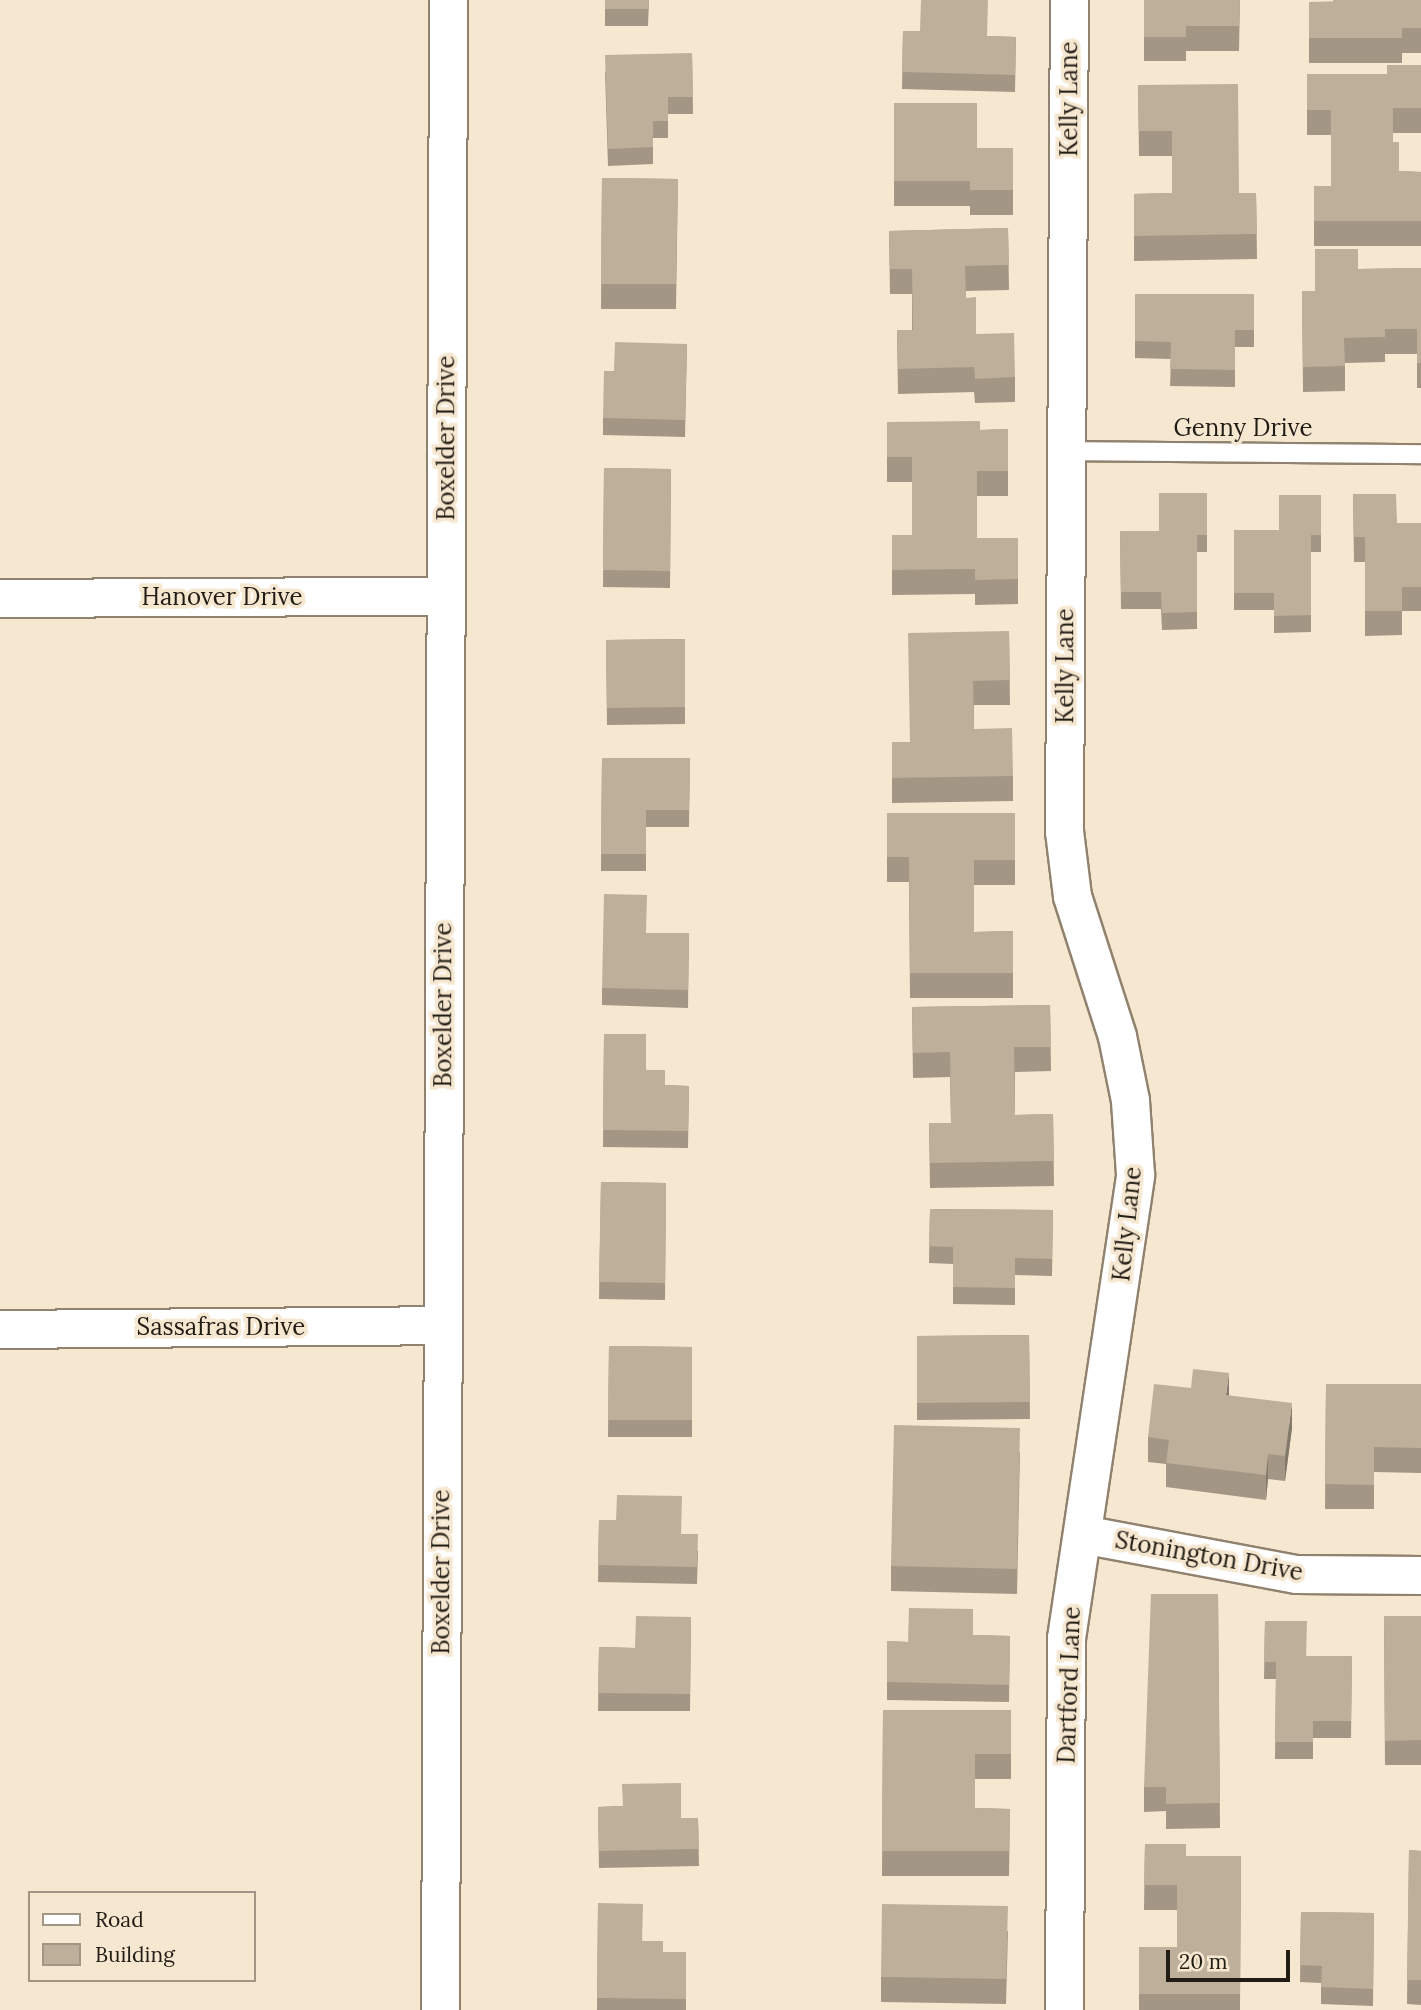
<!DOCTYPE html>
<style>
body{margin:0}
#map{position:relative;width:1421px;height:2010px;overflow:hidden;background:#f6e7d0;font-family:Lora,serif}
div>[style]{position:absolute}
.roads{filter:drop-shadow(2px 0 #90826e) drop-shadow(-2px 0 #90826e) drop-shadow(0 2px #90826e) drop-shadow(0 -2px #90826e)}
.service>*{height:18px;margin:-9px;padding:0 9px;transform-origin:9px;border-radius:9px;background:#fff}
.minor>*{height:37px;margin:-18.5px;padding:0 18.5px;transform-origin:18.5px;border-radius:18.5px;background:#fff}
.wall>*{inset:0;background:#a39684}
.shaded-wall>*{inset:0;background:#847a6b}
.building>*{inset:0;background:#bdaf99}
span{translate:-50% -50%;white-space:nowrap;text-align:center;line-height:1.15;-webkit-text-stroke:7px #f6e7d0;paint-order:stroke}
.street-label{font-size:24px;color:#211c14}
.legend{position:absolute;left:28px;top:1891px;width:228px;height:91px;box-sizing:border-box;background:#f6e7d0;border:2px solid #a19685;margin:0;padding:9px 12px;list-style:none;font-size:21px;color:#211c14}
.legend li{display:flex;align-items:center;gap:14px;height:35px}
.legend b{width:35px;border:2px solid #a19685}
.scale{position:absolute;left:1166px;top:1950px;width:124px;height:32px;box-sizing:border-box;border:4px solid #211c14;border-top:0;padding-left:9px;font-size:21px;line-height:24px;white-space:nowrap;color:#211c14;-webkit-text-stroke:5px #f6e7d0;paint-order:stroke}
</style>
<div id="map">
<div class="roads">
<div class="service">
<i style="left:1066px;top:451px;width:355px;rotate:0.5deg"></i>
</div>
<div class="minor">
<i style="left:0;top:598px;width:445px;rotate:-0.3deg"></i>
<i style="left:0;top:1329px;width:442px;rotate:-0.5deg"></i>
<i style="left:1082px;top:1534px;width:218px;rotate:10.6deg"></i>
<i style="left:1296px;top:1574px;width:125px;rotate:0.5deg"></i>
<i style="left:440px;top:2010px;width:2010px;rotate:-89.77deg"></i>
<i style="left:1064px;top:2010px;width:372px;rotate:-89.7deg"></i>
<i style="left:1066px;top:1638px;width:469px;rotate:-81.5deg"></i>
<i style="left:1135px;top:1174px;width:74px;rotate:-93.9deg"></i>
<i style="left:1130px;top:1100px;width:65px;rotate:-101.5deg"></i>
<i style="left:1117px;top:1036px;width:147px;rotate:-107.8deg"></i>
<i style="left:1072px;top:896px;width:65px;rotate:-97deg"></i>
<i style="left:1064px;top:831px;width:831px;rotate:-89.66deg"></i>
</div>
</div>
<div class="wall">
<i style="clip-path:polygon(605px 0,649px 0,648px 26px,605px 26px)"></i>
<i style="clip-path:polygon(1144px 0,1240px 0,1239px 51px,1186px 51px,1186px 61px,1144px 61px)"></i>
<i style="clip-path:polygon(1421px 0,1421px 53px,1402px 53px,1402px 63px,1309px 63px,1309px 2px)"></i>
<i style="clip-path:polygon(903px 31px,920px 31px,988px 36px,1016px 37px,1015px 92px,902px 89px)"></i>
<i style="clip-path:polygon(692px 53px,693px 114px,668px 114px,668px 138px,653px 138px,653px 164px,608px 166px,605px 72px)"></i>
<i style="clip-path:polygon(1421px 65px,1421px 133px,1393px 133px,1393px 142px,1399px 171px,1421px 172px,1421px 246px,1314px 246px,1314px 186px,1331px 186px,1331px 135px,1307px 135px,1307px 74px,1387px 74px)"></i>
<i style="clip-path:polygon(1138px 85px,1239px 193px,1256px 193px,1257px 259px,1134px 261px,1134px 194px,1172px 193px,1172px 156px,1139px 156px)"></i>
<i style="clip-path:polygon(894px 103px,977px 148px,1013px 148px,1013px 215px,970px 215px,970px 206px,894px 206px)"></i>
<i style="clip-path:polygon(602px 178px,678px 179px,676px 309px,601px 309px)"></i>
<i style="clip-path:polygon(1008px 228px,1009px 290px,966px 291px,966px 298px,976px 334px,1015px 377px,1015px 402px,975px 403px,974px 392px,898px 394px,897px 330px,912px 330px,912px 294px,890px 294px,889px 231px)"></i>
<i style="clip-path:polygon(1421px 268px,1421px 388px,1417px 388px,1417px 354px,1385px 354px,1385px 362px,1345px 363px,1345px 391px,1303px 392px,1302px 291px,1315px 291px,1358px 269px)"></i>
<i style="clip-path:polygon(1135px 294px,1254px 294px,1254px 347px,1235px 347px,1235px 387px,1170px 386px,1171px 359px,1135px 358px)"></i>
<i style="clip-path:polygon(687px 344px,685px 437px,603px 435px,603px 418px,614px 371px)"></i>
<i style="clip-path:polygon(887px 422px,980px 430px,1008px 429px,1008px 496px,977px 496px,977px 538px,1018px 538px,1018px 604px,975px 605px,975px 594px,892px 595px,892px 535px,912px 535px,912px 482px,887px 482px)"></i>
<i style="clip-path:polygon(604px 468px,671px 469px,670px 588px,603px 587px)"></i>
<i style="clip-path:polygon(1207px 493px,1207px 552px,1197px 552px,1197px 629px,1162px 630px,1161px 609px,1121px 609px,1120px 531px,1159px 531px)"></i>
<i style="clip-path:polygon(1353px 494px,1397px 523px,1421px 523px,1421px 611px,1402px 611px,1402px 635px,1365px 636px,1365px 562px,1354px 562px)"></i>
<i style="clip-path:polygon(1321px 495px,1321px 552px,1311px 552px,1311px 632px,1274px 633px,1274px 610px,1234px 610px,1234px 530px,1279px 530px)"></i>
<i style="clip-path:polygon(1009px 631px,1010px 705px,974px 705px,974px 729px,1013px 776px,1013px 801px,892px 803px,892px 742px,910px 742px)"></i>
<i style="clip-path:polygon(685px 639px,685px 724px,607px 725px,606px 640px)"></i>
<i style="clip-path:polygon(602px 758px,690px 758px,689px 827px,646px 827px,646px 871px,601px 871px)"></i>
<i style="clip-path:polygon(887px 813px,1015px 813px,1015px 885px,974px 885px,974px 932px,1013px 931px,1013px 998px,910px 998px,909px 882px,887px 882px)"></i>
<i style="clip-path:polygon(689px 933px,688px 1008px,602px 1005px,602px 988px)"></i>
<i style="clip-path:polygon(1050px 1005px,1051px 1071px,1015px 1072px,1015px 1115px,1053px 1114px,1054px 1186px,930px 1188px,929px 1123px,951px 1123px,950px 1077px,913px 1078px,912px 1007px)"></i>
<i style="clip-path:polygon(604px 1034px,665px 1085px,689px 1086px,688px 1148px,603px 1147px)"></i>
<i style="clip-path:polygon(601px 1182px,666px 1183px,665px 1300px,599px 1299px)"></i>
<i style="clip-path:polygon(930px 1209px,1053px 1210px,1052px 1276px,1015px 1275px,1015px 1305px,953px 1304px,953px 1264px,929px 1263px)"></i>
<i style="clip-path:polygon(1029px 1335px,1030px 1419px,917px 1420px,917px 1336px)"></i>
<i style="clip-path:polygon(609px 1346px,692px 1347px,692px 1437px,608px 1437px)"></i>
<i style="clip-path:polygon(1326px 1384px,1421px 1384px,1421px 1473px,1374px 1472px,1374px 1509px,1325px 1509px)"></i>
<i style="clip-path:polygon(1229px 1396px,1292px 1428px,1285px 1481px,1268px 1479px,1266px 1500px,1166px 1487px,1166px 1464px,1148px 1462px,1148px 1437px)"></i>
<i style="clip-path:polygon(1020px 1452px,1017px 1594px,891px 1591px,891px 1566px)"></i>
<i style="clip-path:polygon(599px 1520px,681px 1534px,698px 1551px,697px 1584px,598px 1582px)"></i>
<i style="clip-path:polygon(1218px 1594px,1220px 1828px,1166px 1829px,1166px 1811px,1144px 1812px,1144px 1787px)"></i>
<i style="clip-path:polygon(1384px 1616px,1421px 1616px,1421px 1765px,1385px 1765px)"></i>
<i style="clip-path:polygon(691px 1617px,690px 1711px,598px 1711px,599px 1647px,635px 1648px)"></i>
<i style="clip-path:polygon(1265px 1621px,1307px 1656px,1352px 1656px,1351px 1738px,1313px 1738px,1313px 1759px,1275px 1759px,1276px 1679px,1264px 1679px)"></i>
<i style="clip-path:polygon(973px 1635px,1010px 1636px,1009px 1702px,887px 1700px,887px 1641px,908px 1642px)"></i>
<i style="clip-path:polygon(883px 1710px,1011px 1710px,1011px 1779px,975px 1779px,975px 1808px,1010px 1809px,1009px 1876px,882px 1876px)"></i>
<i style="clip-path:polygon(622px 1806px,681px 1818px,698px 1818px,699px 1866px,599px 1868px,598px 1807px)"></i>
<i style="clip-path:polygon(1145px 1844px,1186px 1856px,1241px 1856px,1240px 2010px,1139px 2010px,1139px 1947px,1177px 1947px,1177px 1910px,1144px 1910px)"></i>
<i style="clip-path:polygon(1409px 1850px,1421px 1851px,1421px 2005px,1407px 2004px)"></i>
<i style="clip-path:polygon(598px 1903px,643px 1941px,663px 1952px,686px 1952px,686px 2010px,597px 2010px)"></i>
<i style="clip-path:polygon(1301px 1912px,1374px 1913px,1373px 2006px,1321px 2004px,1321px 1983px,1300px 1982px)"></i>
<i style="clip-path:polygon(1008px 1931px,1006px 2004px,881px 2002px,881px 1977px)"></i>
</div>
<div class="shaded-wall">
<i style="clip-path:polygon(1229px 1373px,1229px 1398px,1226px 1395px)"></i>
<i style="clip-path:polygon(1292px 1403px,1292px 1428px,1285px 1481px,1285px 1456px)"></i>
<i style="clip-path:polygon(1268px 1454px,1268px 1479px,1266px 1500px,1266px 1475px)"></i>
</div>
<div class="building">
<i style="clip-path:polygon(605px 0,649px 0,648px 9px,605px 9px)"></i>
<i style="clip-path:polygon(921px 0,988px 0,987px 36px,1016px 37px,1015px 75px,902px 72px,903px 31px,920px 31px)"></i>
<i style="clip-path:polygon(1144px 0,1240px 0,1239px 26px,1186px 26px,1186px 37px,1144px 37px)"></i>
<i style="clip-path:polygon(1333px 0,1421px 0,1421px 28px,1402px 28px,1402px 38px,1309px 38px,1309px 2px,1333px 2px)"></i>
<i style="clip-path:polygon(692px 53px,693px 97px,668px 97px,668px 121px,653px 121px,653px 147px,608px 149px,605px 55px)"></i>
<i style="clip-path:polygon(1387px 65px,1421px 65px,1421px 108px,1393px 108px,1393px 142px,1399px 142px,1399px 171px,1421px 172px,1421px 221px,1314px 221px,1314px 186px,1331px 186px,1331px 110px,1307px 110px,1307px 74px,1387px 74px)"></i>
<i style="clip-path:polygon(1238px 84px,1239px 193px,1256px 193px,1257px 234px,1134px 236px,1134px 194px,1172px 193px,1172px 131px,1139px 131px,1138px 85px)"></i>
<i style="clip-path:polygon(894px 103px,977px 103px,977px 148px,1013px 148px,1013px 190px,970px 190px,970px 181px,894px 181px)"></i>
<i style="clip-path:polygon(602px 178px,678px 179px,676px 284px,601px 284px)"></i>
<i style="clip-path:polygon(1008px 228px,1009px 265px,965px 266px,966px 298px,976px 297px,976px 334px,1014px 333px,1015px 377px,975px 379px,974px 367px,898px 369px,897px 330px,913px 330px,912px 269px,890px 269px,889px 231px)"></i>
<i style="clip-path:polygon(1315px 249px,1358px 249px,1358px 269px,1421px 268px,1421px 363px,1417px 363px,1417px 329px,1385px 329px,1385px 337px,1344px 338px,1345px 366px,1303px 367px,1302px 291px,1315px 291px)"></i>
<i style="clip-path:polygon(1135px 294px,1254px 294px,1254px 330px,1235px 330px,1235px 370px,1170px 369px,1171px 342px,1135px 341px)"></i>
<i style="clip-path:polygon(615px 342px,687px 344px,685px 420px,603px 418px,604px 371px,614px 371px)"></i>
<i style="clip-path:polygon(980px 421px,980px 430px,1008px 429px,1008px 471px,977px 471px,977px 538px,1018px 538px,1018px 579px,975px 580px,975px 569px,892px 570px,892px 535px,912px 535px,912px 457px,887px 457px,887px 422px)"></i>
<i style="clip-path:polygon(604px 468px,671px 469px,670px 571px,603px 570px)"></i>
<i style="clip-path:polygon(1159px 493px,1207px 493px,1207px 535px,1197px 535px,1197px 612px,1162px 613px,1161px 592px,1121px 592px,1120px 531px,1159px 531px)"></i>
<i style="clip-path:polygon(1353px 494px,1396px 494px,1397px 523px,1421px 523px,1421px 587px,1402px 587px,1402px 611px,1365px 611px,1365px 537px,1354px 537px)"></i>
<i style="clip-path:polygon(1279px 495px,1321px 495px,1321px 535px,1311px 535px,1311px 615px,1274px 616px,1274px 593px,1234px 593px,1234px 530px,1279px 530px)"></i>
<i style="clip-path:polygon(1009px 631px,1010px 680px,973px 681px,974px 729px,1012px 728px,1013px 776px,892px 778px,892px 742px,910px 742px,908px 633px)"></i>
<i style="clip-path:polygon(685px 639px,685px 707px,607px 708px,606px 640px)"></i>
<i style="clip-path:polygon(602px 758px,690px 758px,689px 810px,646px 810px,646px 854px,601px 854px)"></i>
<i style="clip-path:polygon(887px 813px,1015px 813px,1015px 860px,974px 860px,974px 932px,1013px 931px,1013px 973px,910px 973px,909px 857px,887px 857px)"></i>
<i style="clip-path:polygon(604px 894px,647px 895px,646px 933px,689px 933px,688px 990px,602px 988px)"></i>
<i style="clip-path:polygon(1050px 1005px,1051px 1047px,1014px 1047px,1015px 1115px,1053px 1114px,1054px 1161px,930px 1163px,929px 1123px,951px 1123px,950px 1052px,913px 1053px,912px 1007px)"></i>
<i style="clip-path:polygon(604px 1034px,646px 1034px,646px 1070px,665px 1070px,665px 1085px,689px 1086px,688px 1131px,603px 1130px)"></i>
<i style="clip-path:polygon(601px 1182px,666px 1183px,665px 1283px,599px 1282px)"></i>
<i style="clip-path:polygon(930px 1209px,1053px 1210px,1052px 1259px,1015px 1258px,1015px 1288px,953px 1287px,953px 1247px,929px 1246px)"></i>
<i style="clip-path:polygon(1029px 1335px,1030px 1402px,917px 1403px,917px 1336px)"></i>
<i style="clip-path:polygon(609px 1346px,692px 1347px,692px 1420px,608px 1420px)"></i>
<i style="clip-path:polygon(1193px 1369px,1229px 1373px,1226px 1395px,1292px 1403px,1285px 1456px,1268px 1454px,1266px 1475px,1166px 1463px,1169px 1440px,1148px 1437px,1154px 1384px,1191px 1388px)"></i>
<i style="clip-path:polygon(1326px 1384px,1421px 1384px,1421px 1448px,1374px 1447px,1374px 1485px,1325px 1484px)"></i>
<i style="clip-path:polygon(894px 1425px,1020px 1428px,1017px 1569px,891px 1566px)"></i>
<i style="clip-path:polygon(617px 1495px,682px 1496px,681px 1534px,698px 1534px,697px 1567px,598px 1565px,599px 1520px,616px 1520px)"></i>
<i style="clip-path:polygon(1151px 1594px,1218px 1594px,1220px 1803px,1166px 1804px,1166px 1787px,1144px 1787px)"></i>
<i style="clip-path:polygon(909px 1608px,973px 1609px,973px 1635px,1010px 1636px,1009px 1685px,887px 1682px,887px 1641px,908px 1642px)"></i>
<i style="clip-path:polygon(636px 1616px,691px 1617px,690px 1694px,598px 1693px,599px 1647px,635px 1648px)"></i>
<i style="clip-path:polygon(1384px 1616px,1421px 1616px,1421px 1740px,1385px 1741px)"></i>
<i style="clip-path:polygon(1265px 1621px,1307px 1621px,1306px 1656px,1352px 1656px,1351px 1721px,1313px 1721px,1313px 1742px,1275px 1742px,1276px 1662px,1264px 1662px)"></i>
<i style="clip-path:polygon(883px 1710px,1011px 1710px,1011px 1754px,975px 1754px,975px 1808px,1010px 1809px,1009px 1851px,882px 1851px)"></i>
<i style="clip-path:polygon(681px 1783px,681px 1818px,698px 1818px,699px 1849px,599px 1851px,598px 1807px,623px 1806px,622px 1784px)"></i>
<i style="clip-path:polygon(1145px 1844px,1186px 1844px,1186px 1856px,1241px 1856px,1240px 1994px,1139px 1994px,1139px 1947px,1177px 1947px,1177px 1885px,1144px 1885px)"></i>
<i style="clip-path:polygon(1409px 1850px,1421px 1851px,1421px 1980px,1407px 1980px)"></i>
<i style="clip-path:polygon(598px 1903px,643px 1904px,642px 1941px,663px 1941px,663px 1952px,686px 1952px,686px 1999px,597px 1998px)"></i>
<i style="clip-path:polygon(882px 1904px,1008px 1906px,1006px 1979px,881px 1977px)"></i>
<i style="clip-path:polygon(1301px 1912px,1374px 1913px,1373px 1989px,1321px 1987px,1322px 1966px,1300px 1965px)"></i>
</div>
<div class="street-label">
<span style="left:1069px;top:99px;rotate:-90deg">Kelly Lane</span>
<span style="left:1243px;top:428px">Genny Drive</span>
<span style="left:446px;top:438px;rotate:-90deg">Boxelder Drive</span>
<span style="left:222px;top:597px">Hanover Drive</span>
<span style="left:1065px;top:666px;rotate:-90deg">Kelly Lane</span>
<span style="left:443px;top:1005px;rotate:-90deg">Boxelder Drive</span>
<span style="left:1127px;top:1224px;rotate:-84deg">Kelly Lane</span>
<span style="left:221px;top:1327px">Sassafras Drive</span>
<span style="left:1209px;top:1556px;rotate:10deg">Stonington Drive</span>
<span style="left:441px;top:1572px;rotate:-90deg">Boxelder Drive</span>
<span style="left:1069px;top:1685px;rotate:-88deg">Dartford Lane</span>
</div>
<ul class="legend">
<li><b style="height:9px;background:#fff"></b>Road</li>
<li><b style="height:19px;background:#bdaf99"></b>Building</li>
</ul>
<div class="scale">20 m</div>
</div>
